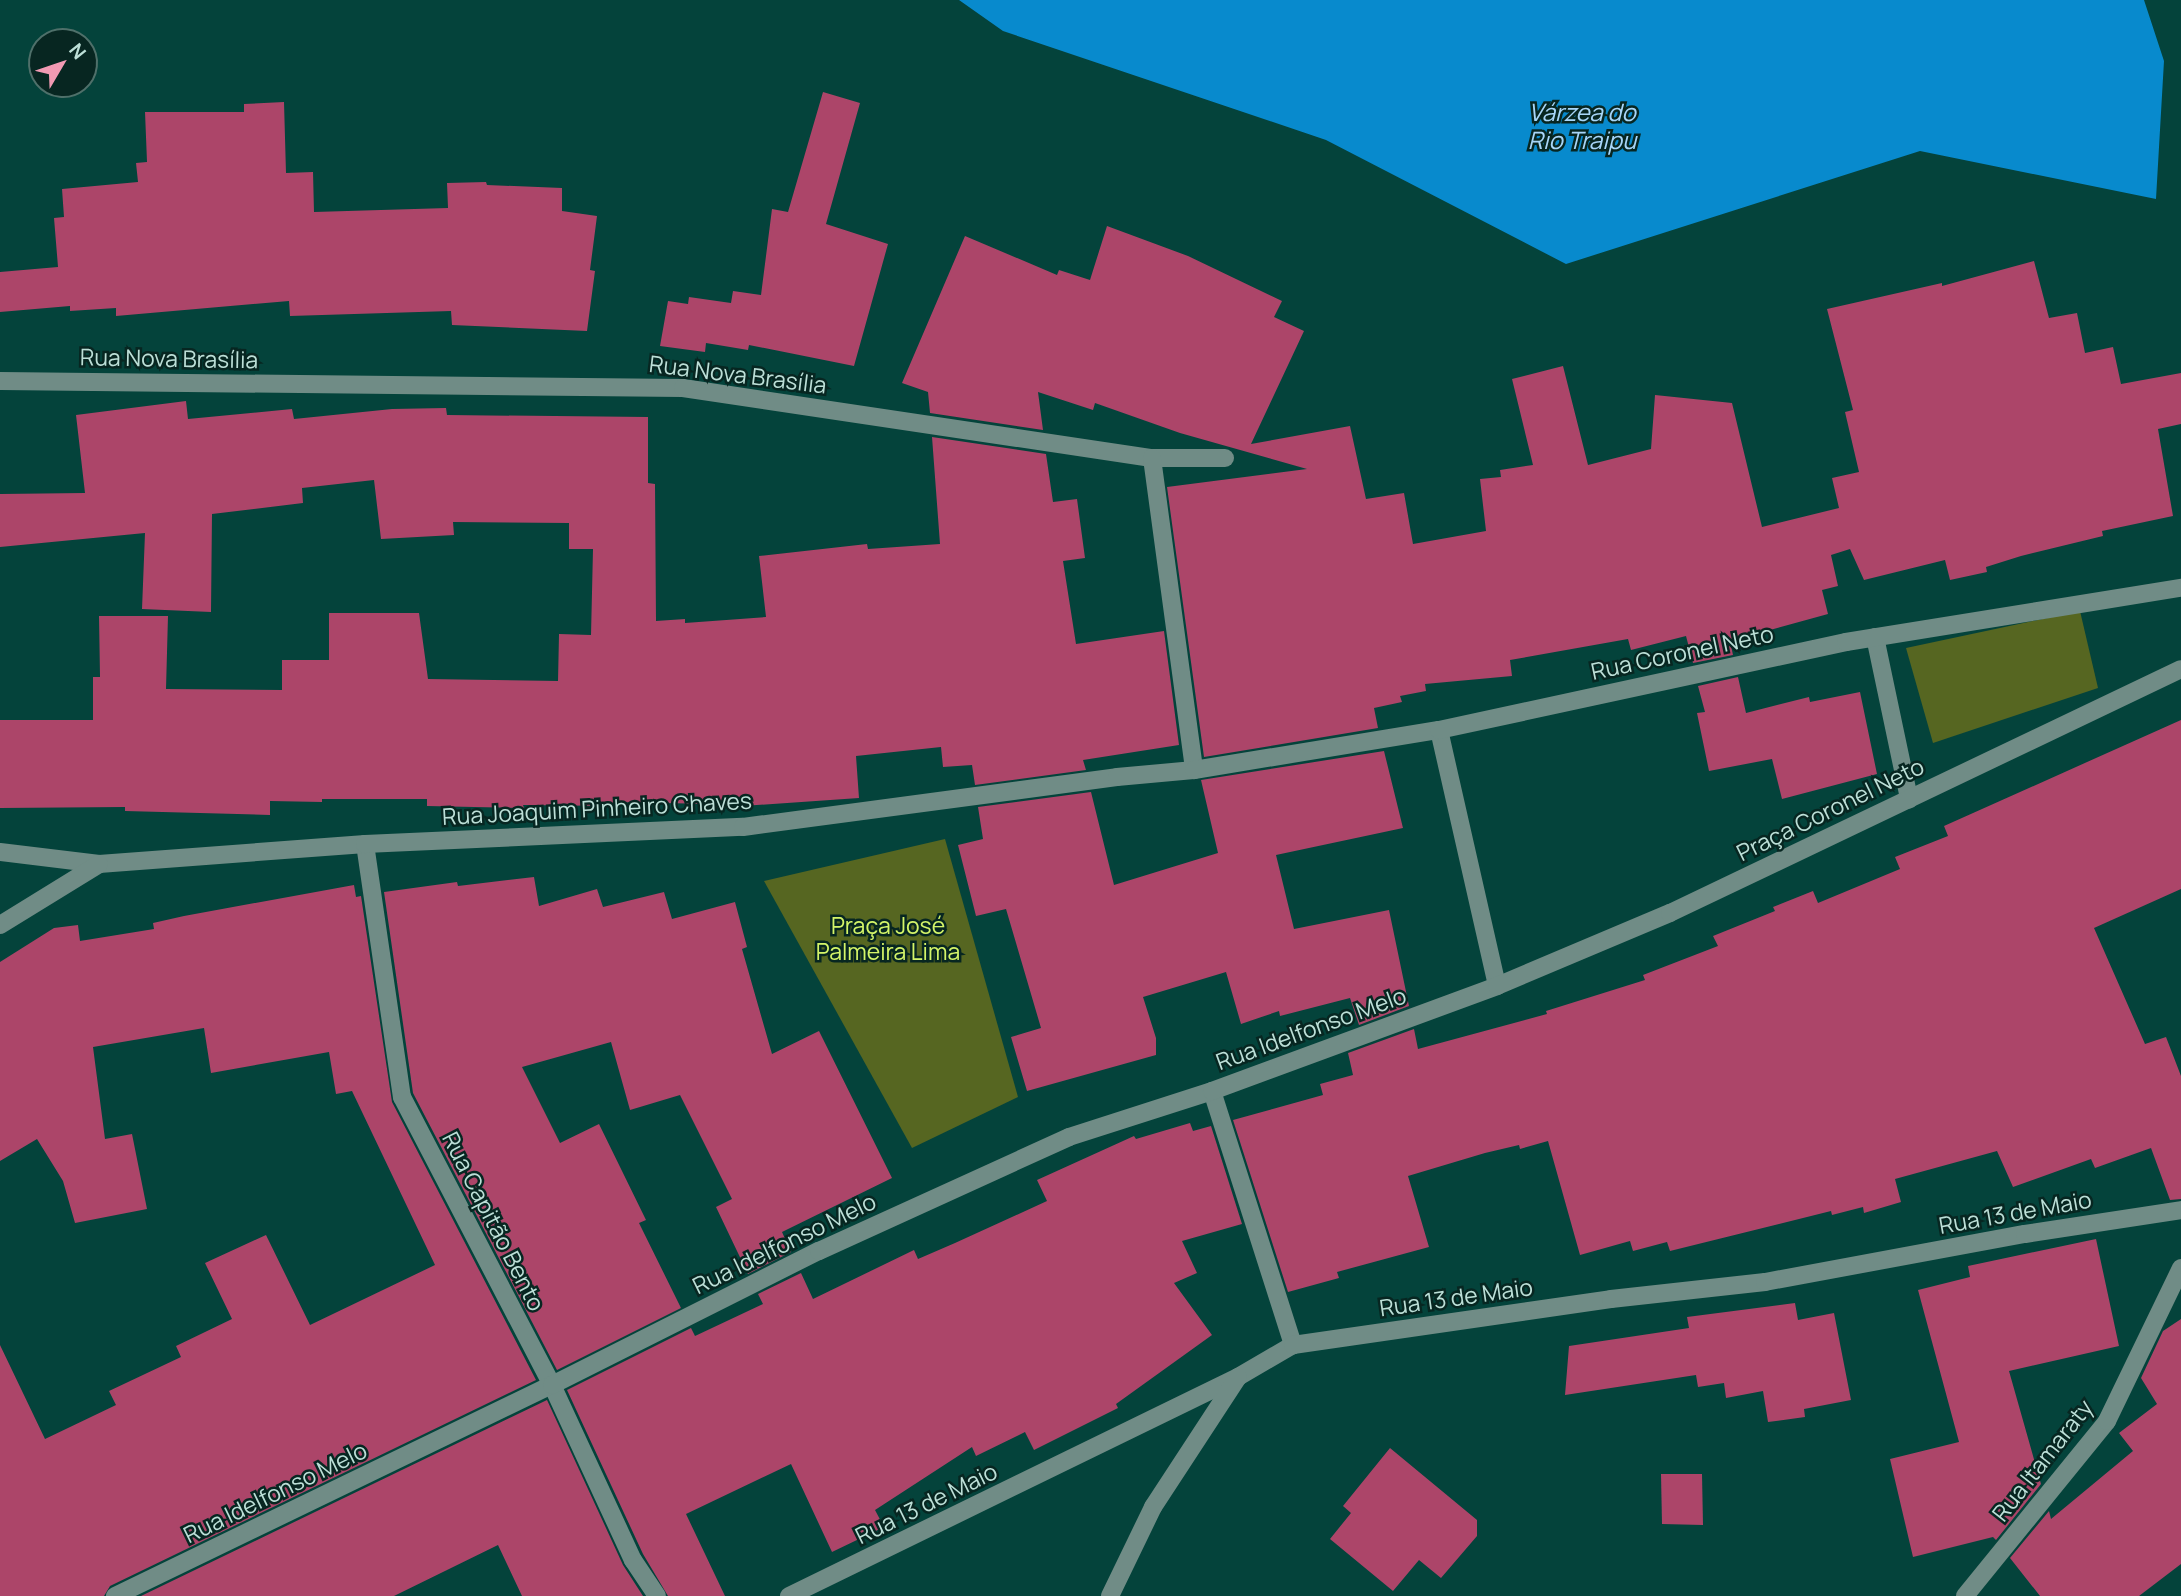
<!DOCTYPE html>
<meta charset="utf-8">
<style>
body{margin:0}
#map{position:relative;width:2181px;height:1596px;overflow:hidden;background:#04433b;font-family:Manrope,sans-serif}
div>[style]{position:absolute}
.green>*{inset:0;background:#566621}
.water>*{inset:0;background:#088acd}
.building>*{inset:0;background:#ac4569}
.minor>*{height:18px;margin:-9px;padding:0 9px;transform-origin:9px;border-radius:9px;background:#708c86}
span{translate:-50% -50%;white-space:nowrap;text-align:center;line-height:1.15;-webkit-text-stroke:5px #072621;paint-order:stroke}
.street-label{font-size:23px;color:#bcdfd7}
.park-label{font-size:23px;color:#d4f569}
.water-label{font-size:24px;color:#a8d6f9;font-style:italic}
.north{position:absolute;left:28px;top:28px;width:70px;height:70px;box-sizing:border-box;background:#072621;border:2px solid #4f706a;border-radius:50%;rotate:51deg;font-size:19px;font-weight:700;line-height:28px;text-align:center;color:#bcdfd7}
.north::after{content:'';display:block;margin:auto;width:24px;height:32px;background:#f19ab3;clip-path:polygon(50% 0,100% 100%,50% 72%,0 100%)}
</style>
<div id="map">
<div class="green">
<i style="clip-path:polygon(2080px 611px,2098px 688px,1933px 743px,1906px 648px)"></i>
<i style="clip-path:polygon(945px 839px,1018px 1097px,912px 1148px,764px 881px)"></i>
</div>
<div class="water">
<i style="clip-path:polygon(959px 0,2144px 0,2164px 61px,2156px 199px,1920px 151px,1566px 264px,1326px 140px,1003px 31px)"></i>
</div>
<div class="building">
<i style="clip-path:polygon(823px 92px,860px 103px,826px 224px,888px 244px,854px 366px,749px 345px,748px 350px,706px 343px,705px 352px,660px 346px,668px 301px,688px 304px,689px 297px,731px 303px,733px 291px,761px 295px,772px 209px,788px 212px)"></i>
<i style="clip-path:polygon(284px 102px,286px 173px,313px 172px,314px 212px,448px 208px,447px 183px,486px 182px,487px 185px,562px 188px,562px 211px,597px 216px,590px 270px,595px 271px,587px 331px,452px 325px,451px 311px,290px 316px,289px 301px,116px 316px,116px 308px,70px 311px,70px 306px,0 312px,0 272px,58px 267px,54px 218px,64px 217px,62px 189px,138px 182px,136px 163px,147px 162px,145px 112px,244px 112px,244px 104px)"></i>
<i style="clip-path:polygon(1107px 226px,1188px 256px,1282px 301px,1274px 317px,1304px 331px,1251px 444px,1350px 426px,1366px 499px,1404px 493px,1413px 544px,1486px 531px,1480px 479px,1501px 477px,1500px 470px,1533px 465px,1512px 379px,1563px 366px,1588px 465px,1651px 449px,1655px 395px,1732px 403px,1762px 527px,1839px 508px,1832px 478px,1859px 472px,1845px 412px,1853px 410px,1827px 309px,1942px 283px,1942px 286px,2034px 261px,2049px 318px,2077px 313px,2085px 353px,2113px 347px,2121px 384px,2181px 373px,2181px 424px,2158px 429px,2173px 516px,2102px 531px,2103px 536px,2021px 556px,1986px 567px,1987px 572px,1950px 580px,1945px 560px,1864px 580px,1850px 549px,1831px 555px,1838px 586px,1822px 590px,1828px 614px,1730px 641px,1733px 655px,1693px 663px,1686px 636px,1631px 650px,1628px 639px,1510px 660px,1512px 676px,1425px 684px,1426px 691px,1400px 696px,1402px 702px,1374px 708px,1378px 728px,1204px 757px,1167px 487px,1307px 469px,1180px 433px,1095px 403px,1093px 410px,1038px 392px,1043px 430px,930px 413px,928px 392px,902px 383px,965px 236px,1057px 275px,1059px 270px,1090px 280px)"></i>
<i style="clip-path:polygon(186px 401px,188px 419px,292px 409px,294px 419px,392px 409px,446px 408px,447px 415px,648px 417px,648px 483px,655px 484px,656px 621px,685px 619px,685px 623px,766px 617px,759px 556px,867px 544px,868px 549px,940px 544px,932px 437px,1046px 454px,1053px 502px,1077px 499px,1085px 558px,1063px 561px,1076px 644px,1164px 631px,1179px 745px,1083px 760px,1086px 770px,975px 785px,972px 765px,943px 767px,941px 747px,856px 756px,859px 798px,713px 808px,712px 804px,614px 802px,614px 806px,523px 805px,524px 808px,427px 806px,427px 799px,322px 799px,322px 802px,270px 801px,270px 815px,125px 811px,125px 807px,0 808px,0 720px,93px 720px,93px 677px,100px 677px,99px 616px,168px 616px,166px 689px,282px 690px,282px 660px,329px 660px,329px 613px,419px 613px,428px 679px,558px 681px,559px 634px,591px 635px,593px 549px,569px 549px,569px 523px,453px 522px,454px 535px,381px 539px,374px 480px,302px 488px,303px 503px,212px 514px,211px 612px,142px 609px,145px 533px,0 547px,0 494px,85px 493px,76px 415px)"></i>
<i style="clip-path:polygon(1738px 677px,1746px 713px,1809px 697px,1810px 702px,1860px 692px,1877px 774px,1782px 799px,1772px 759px,1709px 771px,1697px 713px,1705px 712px,1698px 686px)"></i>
<i style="clip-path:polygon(2181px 720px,2181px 889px,2094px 928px,2145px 1044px,2166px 1037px,2181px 1076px,2181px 1199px,2170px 1200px,2151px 1148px,2095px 1168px,2091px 1159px,2013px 1187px,1997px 1151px,1895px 1179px,1901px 1202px,1864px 1213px,1863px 1207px,1832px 1215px,1831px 1211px,1670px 1251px,1667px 1242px,1633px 1251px,1630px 1241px,1580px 1255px,1548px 1141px,1520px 1149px,1519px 1145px,1485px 1153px,1408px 1176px,1429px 1247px,1337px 1272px,1339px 1278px,1288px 1292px,1233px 1120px,1323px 1095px,1320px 1084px,1353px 1075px,1348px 1053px,1414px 1029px,1418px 1049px,1547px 1014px,1546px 1011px,1645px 980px,1643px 975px,1718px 946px,1713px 936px,1775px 911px,1773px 907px,1813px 891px,1818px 903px,1900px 869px,1895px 857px,1948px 836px,1944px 826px)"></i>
<i style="clip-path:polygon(1384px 751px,1403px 828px,1276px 855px,1294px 929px,1389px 910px,1409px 1006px,1359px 1025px,1350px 998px,1280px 1016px,1279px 1011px,1241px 1024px,1226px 972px,1143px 997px,1156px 1038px,1156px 1055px,1027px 1091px,1011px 1037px,1041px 1028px,1006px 909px,976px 916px,958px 845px,983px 839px,978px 807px,1091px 792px,1114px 885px,1218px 853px,1201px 780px)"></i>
<i style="clip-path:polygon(534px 877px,539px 906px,597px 889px,603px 907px,664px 892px,672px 919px,735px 902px,747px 947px,742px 949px,772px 1054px,819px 1031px,892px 1178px,782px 1232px,791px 1252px,748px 1274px,716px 1207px,732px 1199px,680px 1095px,630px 1110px,611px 1042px,522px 1067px,560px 1143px,599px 1124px,646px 1220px,639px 1223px,681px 1308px,557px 1370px,413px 1093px,384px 892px,457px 882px,458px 886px)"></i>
<i style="clip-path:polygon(354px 885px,356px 897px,361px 896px,392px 1102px,536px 1380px,110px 1586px,104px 1596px,0 1596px,0 1345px,45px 1439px,116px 1405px,109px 1391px,181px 1357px,176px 1346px,232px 1319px,205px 1263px,266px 1235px,310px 1325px,435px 1265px,352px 1091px,336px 1094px,329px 1052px,211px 1073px,204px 1028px,93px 1047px,105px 1139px,132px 1134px,147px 1209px,75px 1223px,63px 1181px,37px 1139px,0 1161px,0 962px,54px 928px,78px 925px,80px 941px,154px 929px,153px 923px,184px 916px)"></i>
<i style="clip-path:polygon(1190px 1123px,1193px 1131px,1211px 1126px,1242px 1224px,1182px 1241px,1197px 1273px,1174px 1283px,1212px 1335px,1116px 1404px,1118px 1408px,1034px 1450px,1025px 1432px,976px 1456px,972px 1447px,875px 1510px,884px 1527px,832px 1552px,791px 1464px,686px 1514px,725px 1596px,668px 1596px,643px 1554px,567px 1390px,691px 1328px,695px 1336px,763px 1304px,758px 1294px,801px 1273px,813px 1299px,914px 1250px,918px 1259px,955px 1243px,1047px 1201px,1037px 1180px,1134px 1136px,1136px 1139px)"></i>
<i style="clip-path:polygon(2096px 1239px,2119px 1346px,2009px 1371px,2041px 1484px,1996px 1540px,1993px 1537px,1913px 1557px,1890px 1459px,1959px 1442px,1918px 1290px,1970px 1277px,1968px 1266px)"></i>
<i style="clip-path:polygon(1795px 1303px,1798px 1320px,1834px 1313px,1851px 1400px,1804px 1409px,1805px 1417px,1768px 1422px,1763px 1391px,1726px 1398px,1724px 1383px,1698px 1387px,1696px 1375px,1565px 1395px,1569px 1346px,1689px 1328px,1687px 1317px)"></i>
<i style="clip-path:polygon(2181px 1319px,2181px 1564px,2139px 1596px,2040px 1596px,2010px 1558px,2049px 1511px,2051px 1519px,2133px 1451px,2119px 1433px,2157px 1404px,2141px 1378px,2163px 1331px)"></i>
<i style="clip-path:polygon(547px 1400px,623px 1565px,643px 1596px,522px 1596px,498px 1545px,394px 1596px,141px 1596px)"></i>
<i style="clip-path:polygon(1390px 1448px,1477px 1520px,1477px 1536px,1441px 1578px,1419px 1560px,1393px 1591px,1330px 1539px,1351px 1513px,1343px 1506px)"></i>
<i style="clip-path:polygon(1661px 1474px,1702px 1474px,1703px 1525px,1662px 1524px)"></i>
</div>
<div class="minor">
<i style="left:0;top:381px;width:683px;rotate:0.59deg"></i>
<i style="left:683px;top:388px;width:474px;rotate:8.5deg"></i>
<i style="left:1152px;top:458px;width:73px"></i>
<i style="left:1152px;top:458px;width:315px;rotate:82.3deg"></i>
<i style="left:1875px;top:637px;width:166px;rotate:78.1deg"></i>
<i style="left:1439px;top:730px;width:262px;rotate:77.2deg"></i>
<i style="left:365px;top:844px;width:256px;rotate:81.7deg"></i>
<i style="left:402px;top:1097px;width:325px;rotate:62.5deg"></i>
<i style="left:552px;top:1385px;width:193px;rotate:65.2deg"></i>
<i style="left:633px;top:1560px;width:43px;rotate:56.3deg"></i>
<i style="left:0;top:852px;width:100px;rotate:6.9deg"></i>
<i style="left:99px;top:864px;width:267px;rotate:-4.3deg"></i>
<i style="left:365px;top:844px;width:378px;rotate:-2.6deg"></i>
<i style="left:743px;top:827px;width:377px;rotate:-7.6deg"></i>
<i style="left:1117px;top:777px;width:77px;rotate:-5.2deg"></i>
<i style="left:1194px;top:770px;width:248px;rotate:-9.3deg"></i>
<i style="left:1439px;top:730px;width:416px;rotate:-12.2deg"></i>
<i style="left:1846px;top:642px;width:339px;rotate:-9.2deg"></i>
<i style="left:0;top:925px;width:116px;rotate:-31.6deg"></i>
<i style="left:1212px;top:1091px;width:267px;rotate:72.3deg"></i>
<i style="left:115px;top:1596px;width:485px;rotate:-25.8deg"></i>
<i style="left:552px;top:1385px;width:299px;rotate:-26.7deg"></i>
<i style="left:819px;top:1251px;width:275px;rotate:-24.5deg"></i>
<i style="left:1069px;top:1137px;width:150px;rotate:-17.8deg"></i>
<i style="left:1212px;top:1091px;width:304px;rotate:-20.2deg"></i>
<i style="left:1497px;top:986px;width:188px;rotate:-22.9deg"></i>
<i style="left:1670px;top:913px;width:566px;rotate:-25.52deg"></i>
<i style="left:789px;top:1596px;width:500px;rotate:-26deg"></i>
<i style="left:1238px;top:1377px;width:64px;rotate:-30.2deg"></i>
<i style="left:1293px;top:1345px;width:321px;rotate:-8.2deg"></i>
<i style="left:1611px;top:1299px;width:155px;rotate:-6.3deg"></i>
<i style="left:1765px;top:1282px;width:264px;rotate:-10.5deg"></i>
<i style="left:2025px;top:1234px;width:158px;rotate:-8.7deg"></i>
<i style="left:1110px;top:1596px;width:99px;rotate:-64.2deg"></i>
<i style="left:1153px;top:1507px;width:155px;rotate:-56.8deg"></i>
<i style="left:1965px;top:1596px;width:225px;rotate:-50.9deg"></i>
<i style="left:2107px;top:1421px;width:170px;rotate:-64.2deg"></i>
</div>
<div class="street-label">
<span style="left:169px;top:358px;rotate:1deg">Rua Nova Brasília</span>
<span style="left:738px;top:374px;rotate:7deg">Rua Nova Brasília</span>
<span style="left:1682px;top:652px;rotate:-12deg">Rua Coronel Neto</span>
<span style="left:597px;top:808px;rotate:-3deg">Rua Joaquim Pinheiro Chaves</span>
<span style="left:1830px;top:809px;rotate:-26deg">Praça Coronel Neto</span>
<span style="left:1311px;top:1028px;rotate:-20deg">Rua Idelfonso Melo</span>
<span style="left:2015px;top:1212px;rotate:-10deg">Rua 13 de Maio</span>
<span style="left:494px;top:1221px;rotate:63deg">Rua Capitão Bento</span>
<span style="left:784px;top:1243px;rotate:-26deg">Rua Idelfonso Melo</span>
<span style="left:1456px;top:1297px;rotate:-8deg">Rua 13 de Maio</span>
<span style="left:2042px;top:1460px;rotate:-52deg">Rua Itamaraty</span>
<span style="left:275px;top:1492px;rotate:-26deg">Rua Idelfonso Melo</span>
<span style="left:926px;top:1503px;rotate:-26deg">Rua 13 de Maio</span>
</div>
<div class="park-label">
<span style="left:888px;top:938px">Praça José<br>Palmeira Lima</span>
</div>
<div class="water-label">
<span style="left:1582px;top:126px">Várzea do<br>Rio Traipu</span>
</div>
<div class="north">N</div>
</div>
